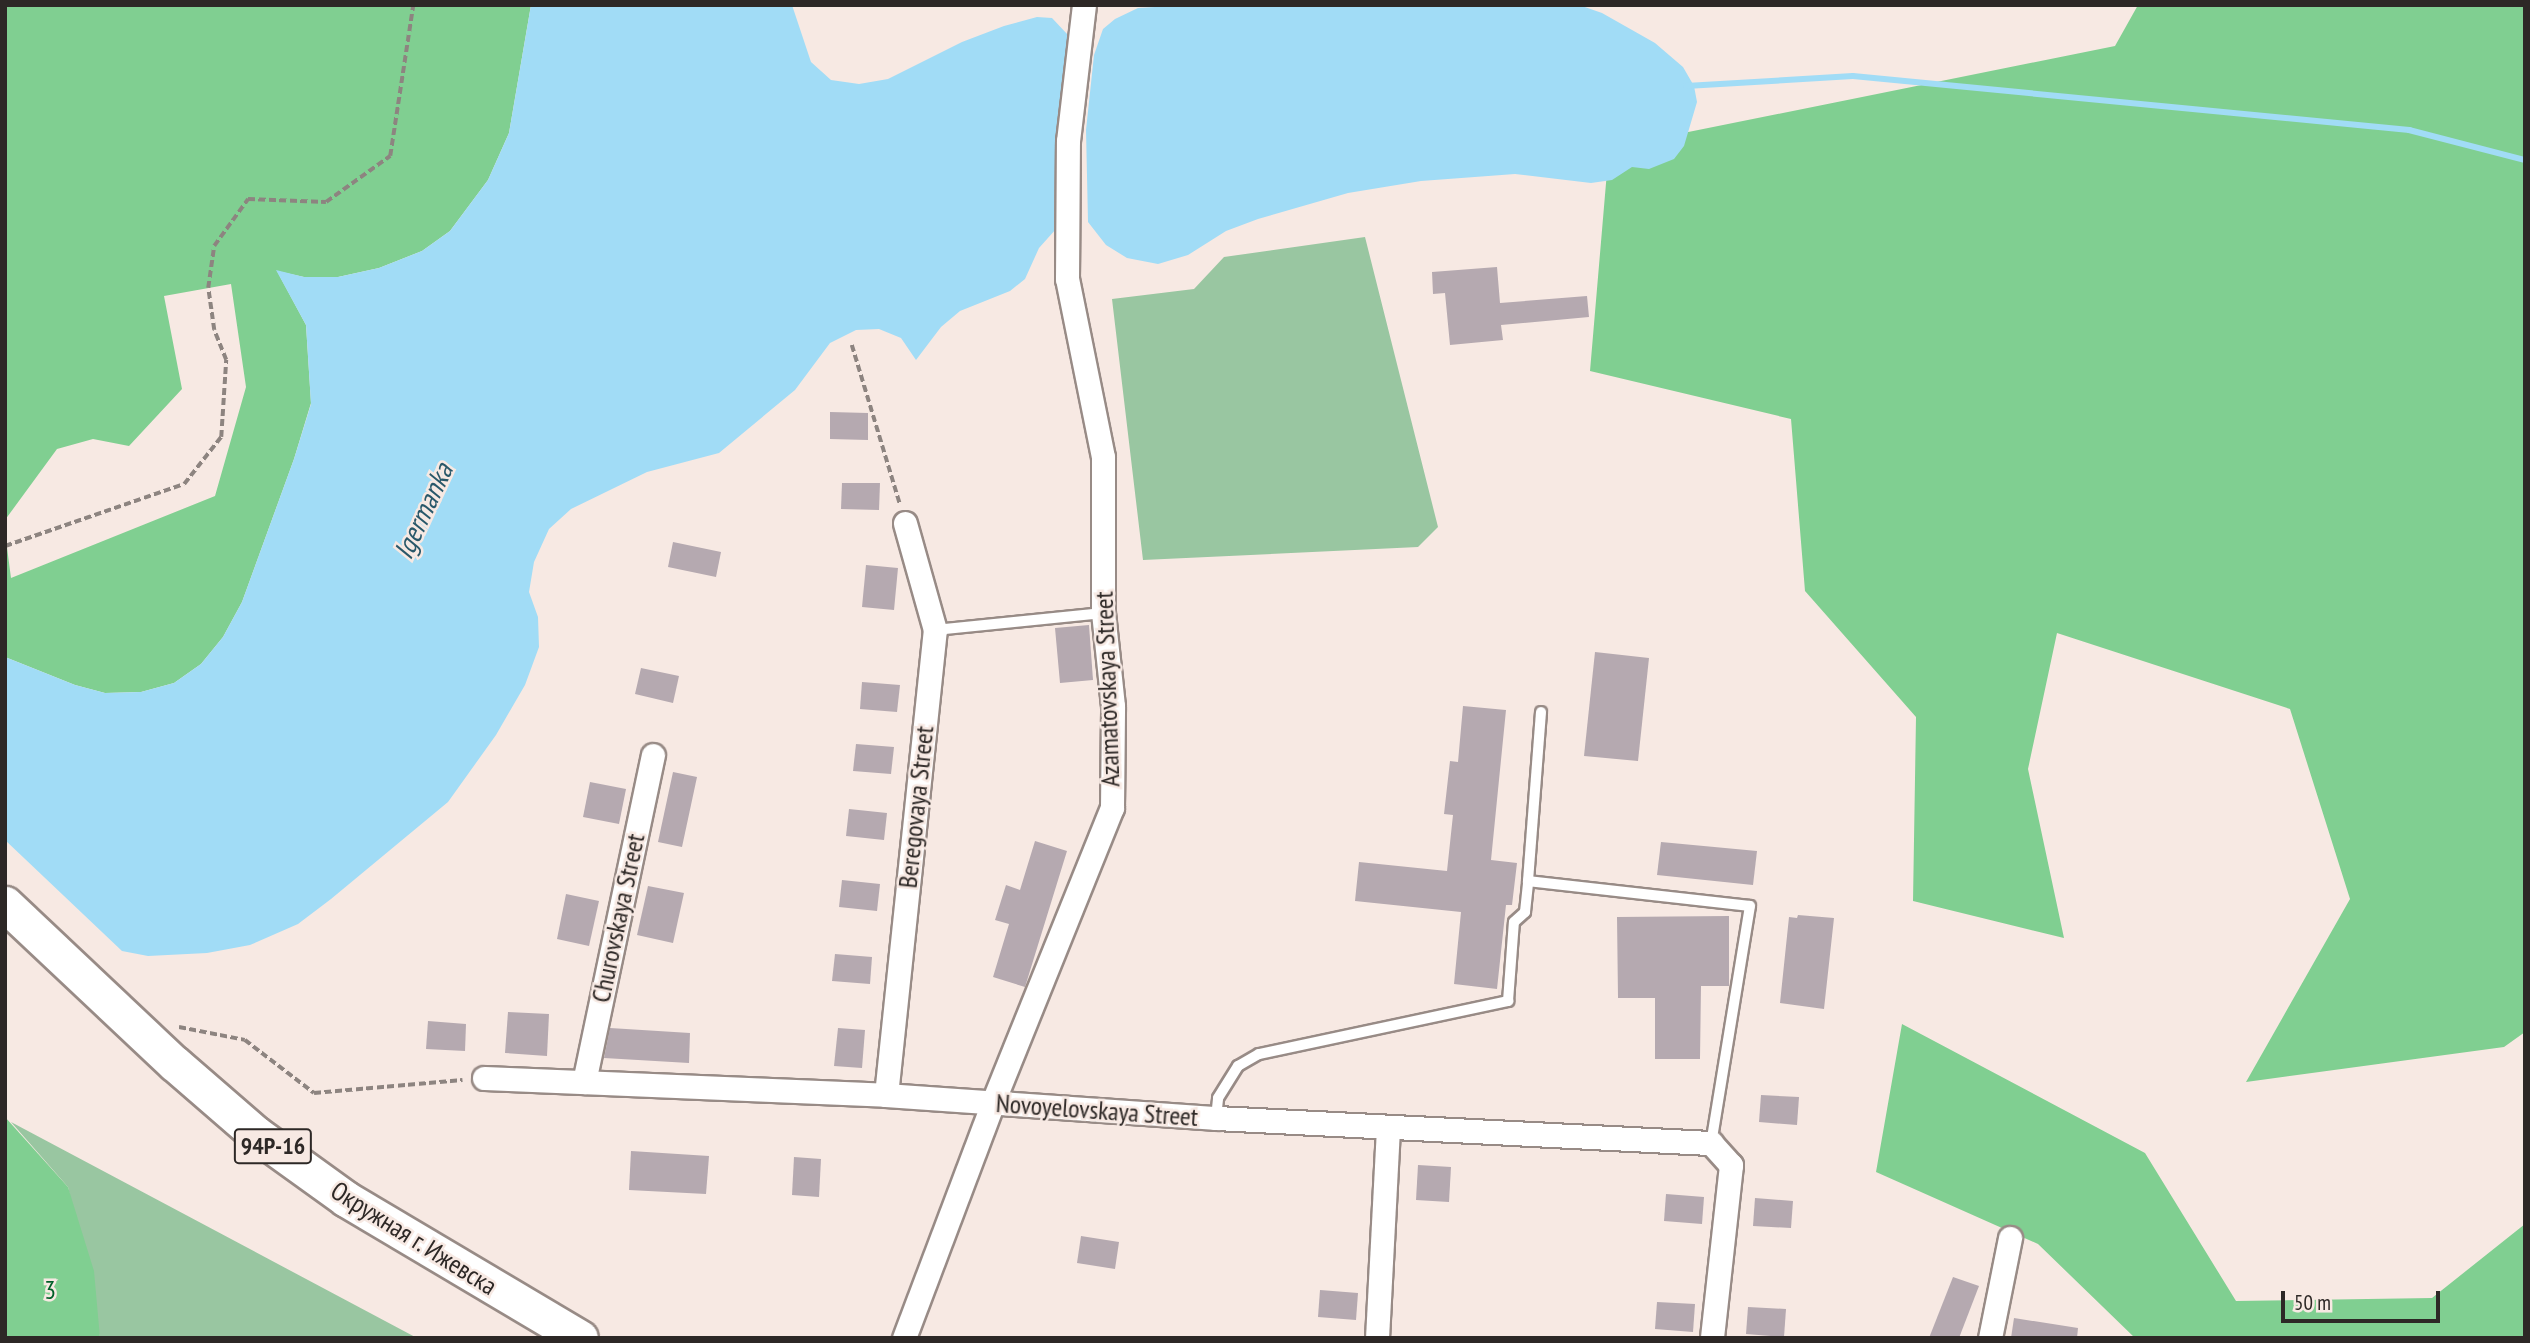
<!DOCTYPE html>
<meta charset="utf-8">
<style>
body{margin:0}
#map{position:relative;width:2530px;height:1343px;overflow:hidden;background:#f7e9e3;font-family:"PT Sans Narrow",sans-serif}
div>[style]{position:absolute}
.green>*{inset:0;background:#99c6a1}
.forest>*{inset:0;background:#80cf91}
.water>*{inset:0;background:#a1dcf6}
.stream>*{height:6px;margin:-3px;padding:0 3px;transform-origin:3px;border-radius:3px;background:#a1dcf6}
.building>*{inset:0;background:#b5a9b0}
.path>*{height:3.5px;margin-top:-1.75px;transform-origin:0;background:repeating-linear-gradient(90deg,#8d8480 0 7px,transparent 0 10.5px)}
.roads{filter:drop-shadow(2px 0 #988b86) drop-shadow(-2px 0 #988b86) drop-shadow(0 2px #988b86) drop-shadow(0 -2px #988b86)}
.service>*{height:10px;margin:-5px;padding:0 5px;transform-origin:5px;border-radius:5px;background:#fff}
.minor>*{height:23px;margin:-11.5px;padding:0 11.5px;transform-origin:11.5px;border-radius:11.5px;background:#fff}
.primary>*{height:35px;margin:-17.5px;padding:0 17.5px;transform-origin:17.5px;border-radius:17.5px;background:#fff}
span{translate:-50% -50%;white-space:nowrap;text-align:center;line-height:1.15;-webkit-text-stroke:5px #f7e9e3;paint-order:stroke}
.shield-label span{padding:2px 5px;background:#f7e9e3;border:2px solid;border-radius:5px;-webkit-text-stroke-width:0}
.shield-label{font-size:24px;color:#2d2826;font-weight:700}
.street-label{font-size:26px;color:#2d2826}
.park-label{font-size:26px;color:#005f28}
.water-label{font-size:28px;color:#29586a;font-style:italic}
.frame{position:absolute;inset:0;border:7px solid #2d2826;pointer-events:none}
.scale{position:absolute;left:2281px;top:1291px;width:159px;height:32px;box-sizing:border-box;border:4px solid #2d2826;border-top:0;padding-left:9px;font-size:21px;line-height:24px;white-space:nowrap;color:#2d2826;-webkit-text-stroke:5px #f7e9e3;paint-order:stroke}
</style>
<div id="map">
<div class="green">
<i style="clip-path:polygon(1365px 237px,1438px 527px,1418px 547px,1143px 560px,1112px 299px,1194px 289px,1224px 257px)"></i>
<i style="clip-path:polygon(11px 1122px,417px 1338px,100px 1338px,68px 1187px)"></i>
</div>
<div class="forest">
<i style="clip-path:polygon(5px 5px,531px 5px,509px 133px,488px 180px,450px 231px,422px 251px,379px 268px,338px 277px,304px 277px,277px 271px,306px 325px,311px 403px,294px 459px,242px 602px,223px 637px,201px 664px,174px 683px,141px 692px,105px 693px,75px 685px,5px 657px,5px 532px,11px 578px,215px 496px,246px 387px,231px 284px,164px 296px,182px 389px,129px 446px,93px 439px,57px 449px,5px 520px)"></i>
<i style="clip-path:polygon(2138px 5px,2525px 5px,2525px 1032px,2504px 1047px,2246px 1082px,2350px 899px,2290px 709px,2057px 633px,2028px 769px,2064px 938px,1913px 901px,1916px 717px,1805px 591px,1791px 419px,1590px 371px,1609px 148px,2115px 46px)"></i>
<i style="clip-path:polygon(1902px 1024px,2145px 1153px,2236px 1301px,2432px 1298px,2525px 1224px,2525px 1338px,2135px 1338px,2038px 1244px,1876px 1172px)"></i>
<i style="clip-path:polygon(5px 1117px,68px 1187px,94px 1271px,100px 1338px,5px 1338px)"></i>
</div>
<div class="water">
<i style="clip-path:polygon(531px 5px,792px 5px,811px 62px,831px 80px,859px 84px,888px 79px,962px 42px,1004px 26px,1037px 17px,1052px 18px,1068px 35px,1059px 125px,1060px 200px,1056px 229px,1039px 248px,1025px 279px,1010px 291px,960px 311px,941px 327px,916px 360px,901px 338px,879px 329px,856px 330px,830px 343px,795px 390px,719px 453px,647px 472px,571px 509px,549px 529px,534px 562px,529px 592px,538px 617px,539px 647px,525px 685px,496px 735px,448px 802px,331px 899px,298px 924px,250px 945px,207px 953px,148px 956px,122px 951px,5px 840px,5px 657px,75px 685px,105px 693px,141px 692px,174px 683px,201px 664px,223px 637px,242px 602px,294px 459px,311px 404px,306px 325px,276px 270px,304px 277px,338px 277px,379px 268px,422px 251px,450px 231px,488px 180px,509px 133px)"></i>
<i style="clip-path:polygon(1189px 5px,1579px 5px,1602px 13px,1655px 43px,1683px 67px,1694px 86px,1697px 102px,1684px 146px,1674px 159px,1649px 169px,1632px 167px,1612px 180px,1591px 183px,1515px 174px,1421px 181px,1348px 193px,1258px 219px,1226px 231px,1188px 255px,1158px 264px,1127px 258px,1106px 245px,1088px 222px,1086px 130px,1094px 55px,1103px 29px,1115px 19px,1138px 8px)"></i>
</div>
<div class="stream">
<i style="left:1686px;top:86px;width:167px;rotate:-3.4deg"></i>
<i style="left:1853px;top:76px;width:559px;rotate:5.55deg"></i>
<i style="left:2409px;top:130px;width:120px;rotate:14.5deg"></i>
</div>
<div class="building">
<i style="clip-path:polygon(1497px 267px,1500px 303px,1587px 296px,1589px 317px,1501px 325px,1503px 340px,1450px 345px,1445px 293px,1433px 294px,1432px 272px)"></i>
<i style="clip-path:polygon(830px 412px,868px 413px,868px 440px,830px 439px)"></i>
<i style="clip-path:polygon(842px 483px,880px 483px,879px 510px,841px 509px)"></i>
<i style="clip-path:polygon(673px 542px,721px 552px,716px 577px,668px 567px)"></i>
<i style="clip-path:polygon(866px 565px,898px 568px,894px 610px,862px 607px)"></i>
<i style="clip-path:polygon(1089px 625px,1093px 680px,1060px 683px,1055px 628px)"></i>
<i style="clip-path:polygon(1595px 652px,1649px 658px,1638px 761px,1584px 756px)"></i>
<i style="clip-path:polygon(641px 668px,679px 676px,673px 703px,635px 694px)"></i>
<i style="clip-path:polygon(862px 682px,900px 685px,897px 712px,860px 709px)"></i>
<i style="clip-path:polygon(1463px 706px,1506px 710px,1491px 860px,1517px 863px,1512px 905px,1506px 905px,1497px 989px,1454px 984px,1461px 912px,1355px 901px,1359px 862px,1447px 871px,1453px 815px,1444px 814px,1450px 761px,1458px 762px)"></i>
<i style="clip-path:polygon(856px 744px,894px 747px,891px 774px,853px 771px)"></i>
<i style="clip-path:polygon(673px 772px,697px 777px,682px 847px,658px 842px)"></i>
<i style="clip-path:polygon(590px 782px,626px 789px,619px 824px,583px 817px)"></i>
<i style="clip-path:polygon(849px 809px,887px 813px,884px 840px,846px 836px)"></i>
<i style="clip-path:polygon(1035px 841px,1067px 851px,1025px 987px,993px 977px,1009px 924px,995px 920px,1006px 885px,1020px 890px)"></i>
<i style="clip-path:polygon(1661px 842px,1757px 851px,1753px 885px,1657px 875px)"></i>
<i style="clip-path:polygon(842px 880px,880px 884px,877px 911px,839px 907px)"></i>
<i style="clip-path:polygon(648px 886px,684px 893px,673px 943px,637px 935px)"></i>
<i style="clip-path:polygon(566px 894px,599px 901px,589px 946px,557px 939px)"></i>
<i style="clip-path:polygon(1798px 915px,1834px 918px,1824px 1009px,1780px 1003px,1789px 917px,1797px 918px)"></i>
<i style="clip-path:polygon(1729px 916px,1729px 986px,1701px 986px,1700px 1059px,1655px 1059px,1655px 998px,1618px 998px,1617px 917px)"></i>
<i style="clip-path:polygon(835px 954px,872px 957px,870px 984px,832px 981px)"></i>
<i style="clip-path:polygon(508px 1012px,549px 1014px,547px 1056px,505px 1053px)"></i>
<i style="clip-path:polygon(428px 1021px,466px 1024px,465px 1051px,426px 1049px)"></i>
<i style="clip-path:polygon(610px 1028px,690px 1033px,689px 1063px,604px 1058px)"></i>
<i style="clip-path:polygon(838px 1028px,865px 1030px,862px 1068px,834px 1066px)"></i>
<i style="clip-path:polygon(1761px 1095px,1799px 1097px,1797px 1125px,1759px 1122px)"></i>
<i style="clip-path:polygon(631px 1151px,709px 1156px,706px 1194px,629px 1190px)"></i>
<i style="clip-path:polygon(794px 1157px,821px 1159px,819px 1197px,792px 1195px)"></i>
<i style="clip-path:polygon(1418px 1165px,1451px 1167px,1449px 1202px,1416px 1200px)"></i>
<i style="clip-path:polygon(1666px 1194px,1704px 1197px,1702px 1224px,1664px 1221px)"></i>
<i style="clip-path:polygon(1755px 1198px,1793px 1201px,1791px 1228px,1753px 1226px)"></i>
<i style="clip-path:polygon(1081px 1236px,1119px 1242px,1115px 1269px,1077px 1263px)"></i>
<i style="clip-path:polygon(1953px 1277px,1979px 1286px,1959px 1338px,1929px 1338px)"></i>
<i style="clip-path:polygon(1320px 1290px,1358px 1293px,1356px 1320px,1318px 1317px)"></i>
<i style="clip-path:polygon(1657px 1302px,1695px 1304px,1693px 1332px,1655px 1329px)"></i>
<i style="clip-path:polygon(1748px 1307px,1786px 1309px,1784px 1337px,1746px 1334px)"></i>
<i style="clip-path:polygon(2014px 1318px,2078px 1328px,2077px 1338px,2011px 1338px)"></i>
</div>
<div class="path">
<i style="left:852px;top:345px;width:166px;rotate:73.2deg"></i>
<i style="left:5px;top:546px;width:189px;rotate:-19.1deg"></i>
<i style="left:184px;top:484px;width:60px;rotate:-51.8deg"></i>
<i style="left:221px;top:437px;width:77px;rotate:-86.3deg"></i>
<i style="left:226px;top:360px;width:32px;rotate:-112deg"></i>
<i style="left:214px;top:330px;width:42px;rotate:-98.1deg"></i>
<i style="left:208px;top:288px;width:42px;rotate:-81.9deg"></i>
<i style="left:214px;top:246px;width:58px;rotate:-54.1deg"></i>
<i style="left:248px;top:199px;width:78px;rotate:2.2deg"></i>
<i style="left:326px;top:202px;width:79px;rotate:-35.7deg"></i>
<i style="left:390px;top:156px;width:153px;rotate:-81.3deg"></i>
<i style="left:179px;top:1027px;width:67px;rotate:11.1deg"></i>
<i style="left:245px;top:1040px;width:87px;rotate:37.5deg"></i>
<i style="left:314px;top:1093px;width:149px;rotate:-5deg"></i>
</div>
<div class="roads">
<div class="service">
<i style="left:935px;top:630px;width:169px;rotate:-5.8deg"></i>
<i style="left:1541px;top:712px;width:169px;rotate:94.4deg"></i>
<i style="left:1528px;top:881px;width:223px;rotate:6.4deg"></i>
<i style="left:1750px;top:906px;width:240px;rotate:99.3deg"></i>
<i style="left:1216px;top:1118px;width:20px;rotate:-84deg"></i>
<i style="left:1218px;top:1098px;width:38px;rotate:-58deg"></i>
<i style="left:1238px;top:1066px;width:24px;rotate:-30deg"></i>
<i style="left:1259px;top:1054px;width:255px;rotate:-12deg"></i>
<i style="left:1508px;top:1001px;width:79px;rotate:-85.7deg"></i>
<i style="left:1514px;top:922px;width:15px;rotate:-42deg"></i>
<i style="left:1525px;top:912px;width:31px;rotate:-84deg"></i>
</div>
<div class="minor">
<i style="left:484px;top:1078px;width:402px;rotate:2.4deg"></i>
<i style="left:886px;top:1095px;width:331px;rotate:4deg"></i>
<i style="left:1216px;top:1118px;width:496px;rotate:2.9deg"></i>
<i style="left:1711px;top:1143px;width:30px;rotate:48deg"></i>
<i style="left:1731px;top:1165px;width:174px;rotate:96.3deg"></i>
<i style="left:584px;top:1082px;width:334px;rotate:-78.1deg"></i>
<i style="left:886px;top:1095px;width:468px;rotate:-84deg"></i>
<i style="left:935px;top:630px;width:111px;rotate:-105.7deg"></i>
<i style="left:904px;top:1338px;width:252px;rotate:-69.3deg"></i>
<i style="left:993px;top:1102px;width:317px;rotate:-68deg"></i>
<i style="left:1112px;top:808px;width:102px;rotate:-89.4deg"></i>
<i style="left:1113px;top:706px;width:94px;rotate:-96.1deg"></i>
<i style="left:1103px;top:613px;width:156px;rotate:-90deg"></i>
<i style="left:1103px;top:457px;width:182px;rotate:-101.4deg"></i>
<i style="left:1067px;top:279px;width:138px;rotate:-89.6deg"></i>
<i style="left:1068px;top:141px;width:137px;rotate:-83.3deg"></i>
<i style="left:1377px;top:1338px;width:211px;rotate:-87deg"></i>
<i style="left:1990px;top:1338px;width:102px;rotate:-78.7deg"></i>
</div>
<div class="primary">
<i style="left:5px;top:904px;width:232px;rotate:43.3deg"></i>
<i style="left:174px;top:1063px;width:108px;rotate:40.9deg"></i>
<i style="left:256px;top:1134px;width:111px;rotate:35.8deg"></i>
<i style="left:346px;top:1199px;width:272px;rotate:30.7deg"></i>
</div>
</div>
<div class="shield-label">
<span style="left:273px;top:1146px">94Р-16</span>
</div>
<div class="street-label">
<span style="left:1107px;top:689px;rotate:-92deg">Azamatovskaya Street</span>
<span style="left:916px;top:807px;rotate:-84deg">Beregovaya Street</span>
<span style="left:618px;top:918px;rotate:-78deg">Churovskaya Street</span>
<span style="left:1097px;top:1110px;rotate:4deg">Novoyelovskaya Street</span>
<span style="left:414px;top:1238px;rotate:32deg">Окружная г. Ижевска</span>
</div>
<div class="park-label">
<span style="left:50px;top:1290px">3</span>
</div>
<div class="water-label">
<span style="left:423px;top:511px;rotate:-65deg">Igermanka</span>
</div>
<div class="frame"></div>
<div class="scale">50 m</div>
</div>
